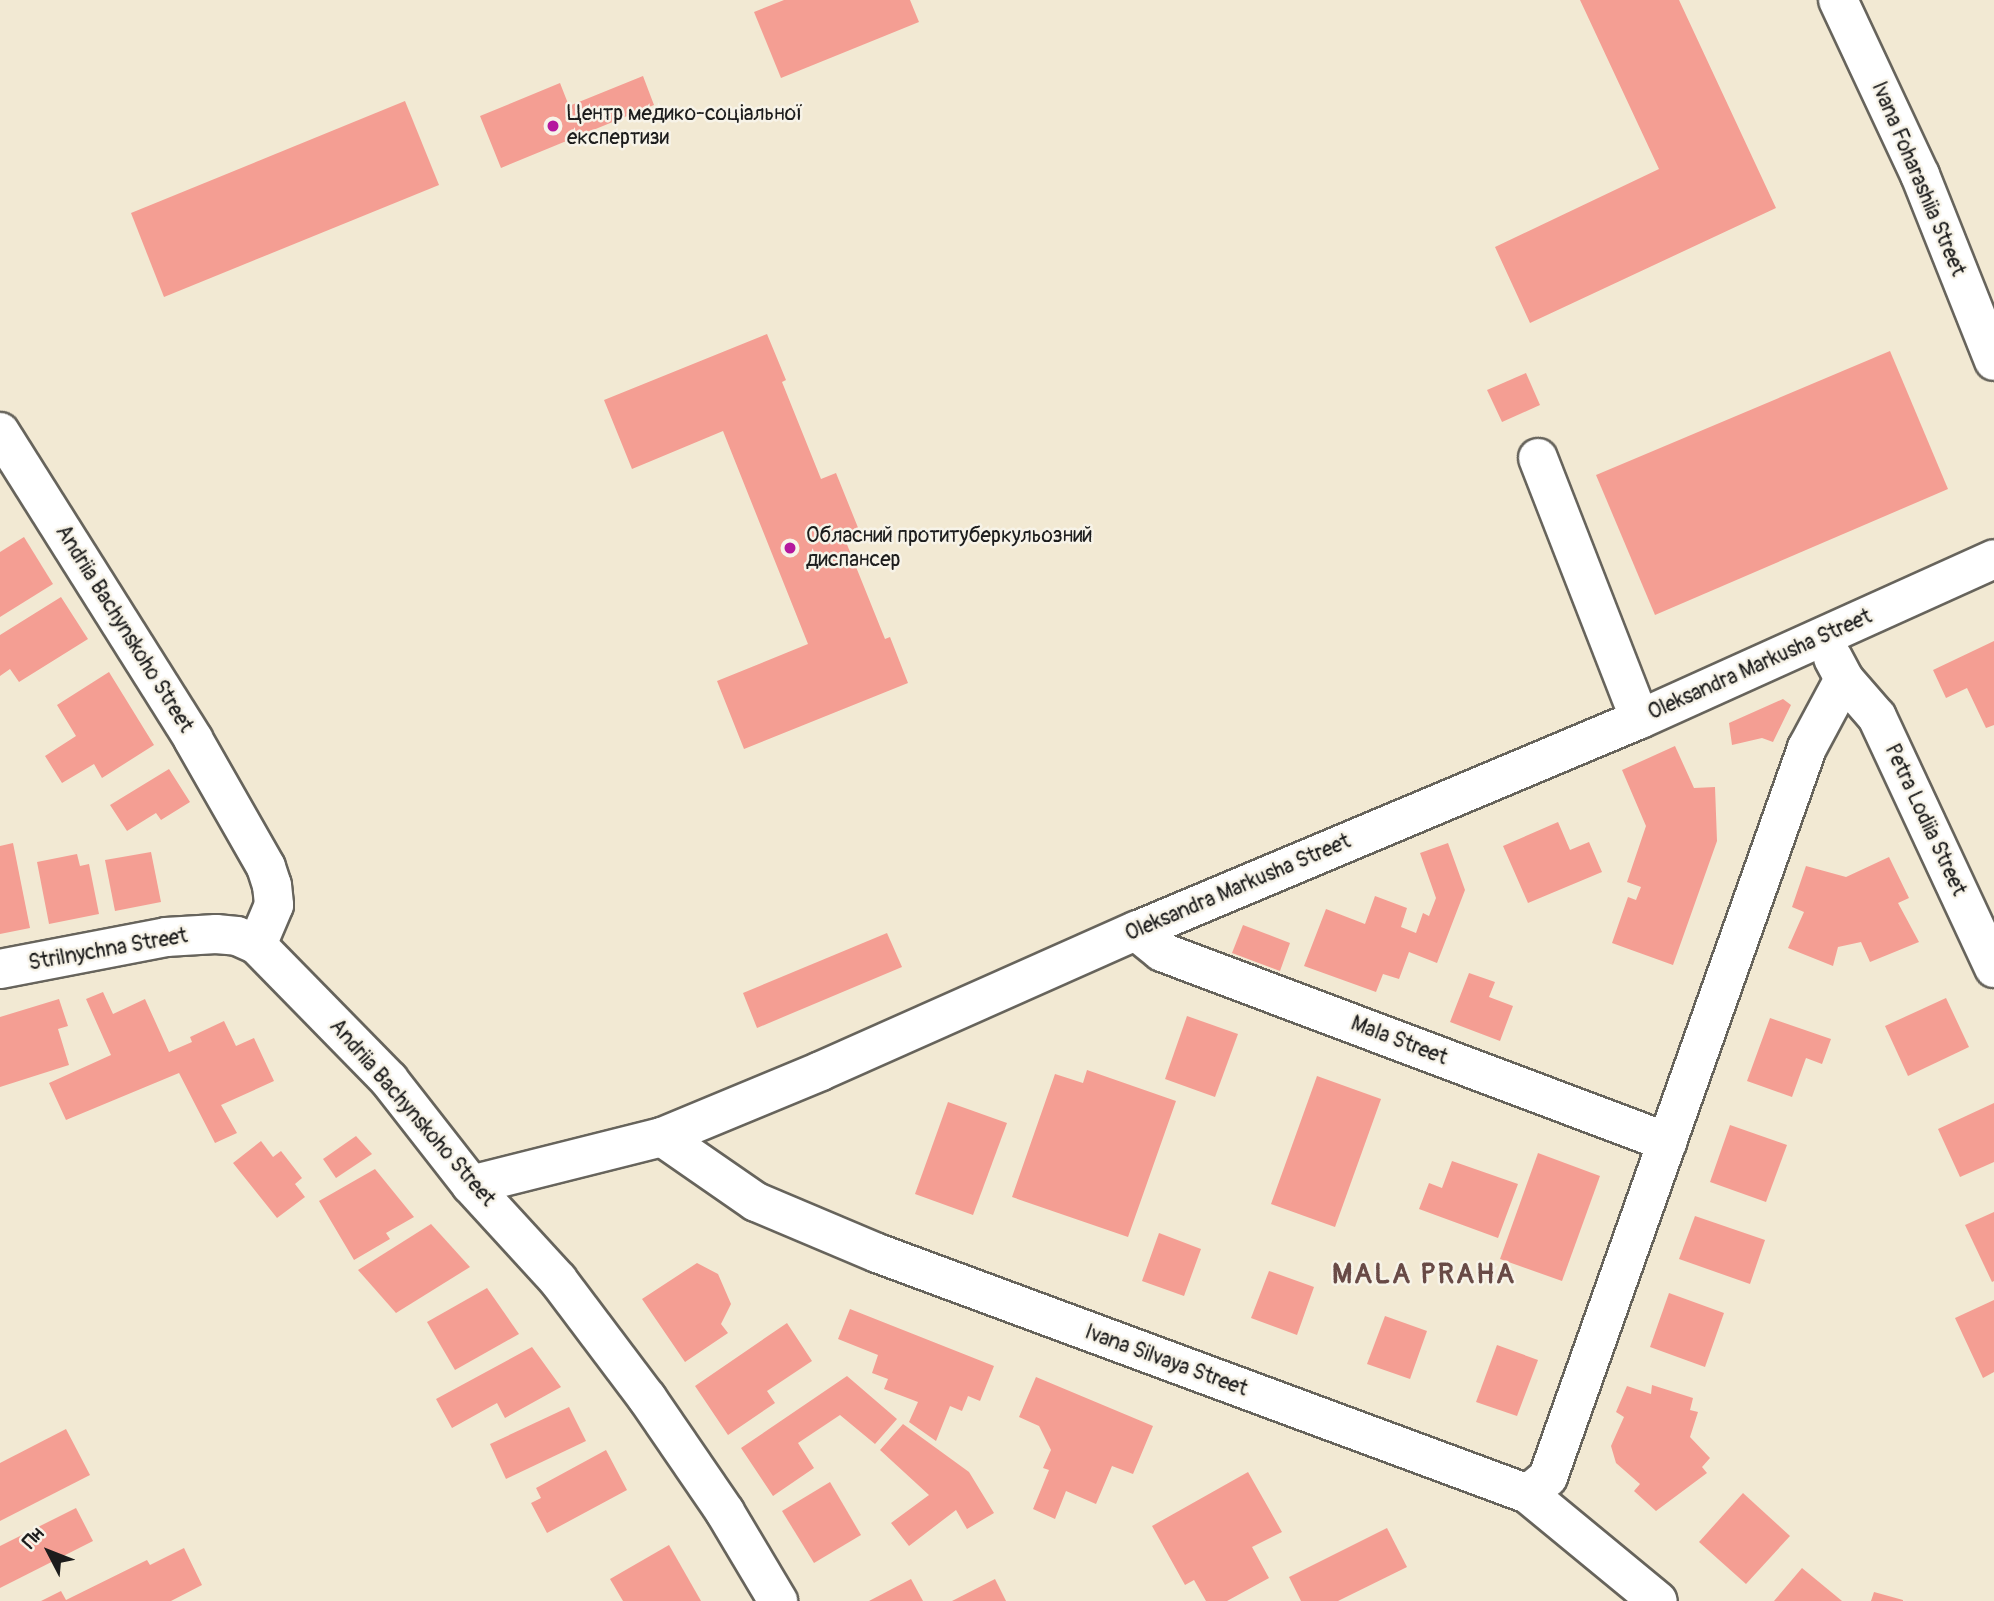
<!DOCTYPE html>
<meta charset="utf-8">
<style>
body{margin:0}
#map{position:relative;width:1994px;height:1601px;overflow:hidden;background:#f2e9d3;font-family:Pangolin,sans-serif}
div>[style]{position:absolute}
.building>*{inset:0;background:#f49e93}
.roads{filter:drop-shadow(2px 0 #67645c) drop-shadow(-2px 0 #67645c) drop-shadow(0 2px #67645c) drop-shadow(0 -2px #67645c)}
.minor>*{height:38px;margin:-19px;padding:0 19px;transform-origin:19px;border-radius:19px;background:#fff}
.dots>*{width:19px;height:19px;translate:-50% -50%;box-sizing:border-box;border:4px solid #f7f3e8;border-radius:50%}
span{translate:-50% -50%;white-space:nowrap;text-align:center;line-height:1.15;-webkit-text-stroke:5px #f7f3e8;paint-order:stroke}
.poi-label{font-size:21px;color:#1c1c1c}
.left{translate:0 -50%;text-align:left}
.street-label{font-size:21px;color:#1c1c1c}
.district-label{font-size:28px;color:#684a46;font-weight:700;letter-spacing:2px}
.north{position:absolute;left:14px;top:1517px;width:70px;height:70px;-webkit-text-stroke:5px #f7f3e8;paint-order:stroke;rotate:312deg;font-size:19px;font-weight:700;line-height:28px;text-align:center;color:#1c1c1c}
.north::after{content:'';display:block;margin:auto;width:24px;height:32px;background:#1c1c1c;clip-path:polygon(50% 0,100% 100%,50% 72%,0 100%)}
</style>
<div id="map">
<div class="building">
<i style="clip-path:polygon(784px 0,910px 0,919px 22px,781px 78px,754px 12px)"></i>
<i style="clip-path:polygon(1580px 0,1679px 0,1776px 208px,1530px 323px,1495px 247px,1659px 169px)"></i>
<i style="clip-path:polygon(643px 76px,654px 105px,501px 168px,480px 116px,560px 83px,569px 106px)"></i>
<i style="clip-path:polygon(405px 101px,439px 185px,164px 297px,131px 213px)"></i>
<i style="clip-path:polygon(767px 334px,786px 380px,782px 382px,821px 479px,836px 473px,861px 535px,846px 542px,885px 639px,890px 637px,908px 683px,744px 749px,717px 681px,808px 644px,723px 431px,632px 469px,604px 400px)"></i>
<i style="clip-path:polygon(1890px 351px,1948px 489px,1655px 615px,1596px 475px)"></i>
<i style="clip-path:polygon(1526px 373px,1540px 405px,1502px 422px,1487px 390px)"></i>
<i style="clip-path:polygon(24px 537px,53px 584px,0 617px,0 552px)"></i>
<i style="clip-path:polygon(61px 597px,88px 639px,19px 682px,10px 669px,0 676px,0 635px)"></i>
<i style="clip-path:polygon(1994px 641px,1994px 725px,1986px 728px,1967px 688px,1946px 698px,1933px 670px)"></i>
<i style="clip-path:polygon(109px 672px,154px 745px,102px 778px,94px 764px,62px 783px,45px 756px,76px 736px,57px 705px)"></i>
<i style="clip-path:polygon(1783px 699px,1791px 705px,1773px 742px,1762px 738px,1732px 745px,1729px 723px)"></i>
<i style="clip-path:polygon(1675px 746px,1694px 788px,1715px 787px,1717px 841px,1673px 965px,1612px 943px,1628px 897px,1636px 900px,1641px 887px,1627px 882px,1646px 826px,1622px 770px)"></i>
<i style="clip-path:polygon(169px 769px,190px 802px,161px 820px,156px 813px,127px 831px,110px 805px)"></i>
<i style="clip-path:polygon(1558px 822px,1570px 850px,1589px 842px,1602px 872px,1528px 903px,1503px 846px)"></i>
<i style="clip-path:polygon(13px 843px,30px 928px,0 934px,0 846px)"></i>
<i style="clip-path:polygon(1448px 843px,1465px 890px,1437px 963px,1409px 952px,1399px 979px,1383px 974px,1376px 992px,1304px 966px,1326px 909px,1365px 924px,1375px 896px,1407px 908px,1401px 927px,1416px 933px,1423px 913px,1429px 916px,1436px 898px,1420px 853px)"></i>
<i style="clip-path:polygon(151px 852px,161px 902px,115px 911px,105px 860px)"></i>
<i style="clip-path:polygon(77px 854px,80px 866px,89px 864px,99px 914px,49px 924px,37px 862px)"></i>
<i style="clip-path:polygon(1889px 857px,1909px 898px,1898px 903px,1919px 942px,1870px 962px,1861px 942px,1838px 947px,1833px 966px,1788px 948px,1804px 912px,1792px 907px,1806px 866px,1846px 877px)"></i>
<i style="clip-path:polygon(1243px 925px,1290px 943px,1280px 971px,1232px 953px)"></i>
<i style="clip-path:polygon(887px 933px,902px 967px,757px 1028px,743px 993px)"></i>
<i style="clip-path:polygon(1469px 973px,1495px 982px,1489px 997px,1513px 1006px,1500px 1041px,1450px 1022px)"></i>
<i style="clip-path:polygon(103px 992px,113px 1014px,145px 999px,169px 1052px,192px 1042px,190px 1037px,224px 1021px,236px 1046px,254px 1038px,274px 1081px,221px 1105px,237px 1133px,215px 1143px,179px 1073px,66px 1120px,49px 1083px,111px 1055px,86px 999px)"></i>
<i style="clip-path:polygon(1946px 998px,1969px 1047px,1908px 1076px,1885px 1026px)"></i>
<i style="clip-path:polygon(59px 999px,68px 1026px,58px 1029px,69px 1065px,0 1087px,0 1017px)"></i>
<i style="clip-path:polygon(1187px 1016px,1238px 1034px,1215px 1097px,1165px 1079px)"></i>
<i style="clip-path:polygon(1770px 1018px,1831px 1039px,1822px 1064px,1806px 1058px,1792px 1097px,1747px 1081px)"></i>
<i style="clip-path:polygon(1087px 1070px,1176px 1101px,1128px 1237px,1012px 1197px,1055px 1074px,1083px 1083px)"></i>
<i style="clip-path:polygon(1317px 1076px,1381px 1099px,1335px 1227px,1271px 1204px)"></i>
<i style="clip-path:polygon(948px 1102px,1007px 1123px,973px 1215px,915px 1194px)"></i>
<i style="clip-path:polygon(1994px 1103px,1994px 1162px,1960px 1177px,1938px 1129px)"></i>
<i style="clip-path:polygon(1730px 1125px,1787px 1145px,1766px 1202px,1710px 1182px)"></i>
<i style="clip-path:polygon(356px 1136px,372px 1154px,336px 1178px,323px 1159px)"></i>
<i style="clip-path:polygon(261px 1141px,273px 1157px,281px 1151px,302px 1178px,295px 1184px,305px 1197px,277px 1218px,233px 1163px)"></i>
<i style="clip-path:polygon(1538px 1153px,1600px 1176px,1562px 1281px,1500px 1259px)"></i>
<i style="clip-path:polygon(1452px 1161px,1518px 1184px,1498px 1238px,1419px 1209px,1429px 1183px,1442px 1188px)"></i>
<i style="clip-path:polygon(375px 1169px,414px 1217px,386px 1233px,390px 1239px,354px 1260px,319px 1201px)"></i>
<i style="clip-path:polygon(1994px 1212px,1994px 1281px,1992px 1282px,1965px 1225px)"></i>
<i style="clip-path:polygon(1695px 1216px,1765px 1240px,1750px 1284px,1679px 1259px)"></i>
<i style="clip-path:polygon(431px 1224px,470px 1267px,396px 1313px,358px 1270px)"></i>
<i style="clip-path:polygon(1159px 1233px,1201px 1249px,1184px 1296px,1142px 1281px)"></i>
<i style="clip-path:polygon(697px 1263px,718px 1274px,731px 1304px,721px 1324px,728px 1333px,685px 1362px,642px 1299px)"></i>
<i style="clip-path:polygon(1269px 1271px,1314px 1287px,1297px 1335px,1251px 1318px)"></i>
<i style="clip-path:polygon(487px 1288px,519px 1334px,455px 1370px,427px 1322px)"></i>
<i style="clip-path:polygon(1669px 1293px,1724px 1313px,1705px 1367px,1650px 1347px)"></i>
<i style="clip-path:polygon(1994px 1300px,1994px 1372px,1983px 1378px,1955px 1318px)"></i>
<i style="clip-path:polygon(850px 1309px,994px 1366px,980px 1401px,968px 1396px,962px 1411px,950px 1406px,936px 1441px,909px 1422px,918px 1402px,884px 1389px,888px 1379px,872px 1373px,878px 1355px,838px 1339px)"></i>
<i style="clip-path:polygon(1385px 1316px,1427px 1331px,1410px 1379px,1367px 1364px)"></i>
<i style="clip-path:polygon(787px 1323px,812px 1361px,767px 1391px,775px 1403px,728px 1435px,695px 1386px)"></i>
<i style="clip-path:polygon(1497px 1345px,1538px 1360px,1517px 1416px,1476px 1402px)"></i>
<i style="clip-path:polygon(532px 1347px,561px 1387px,505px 1418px,497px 1403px,452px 1428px,436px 1399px)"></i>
<i style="clip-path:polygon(847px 1376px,897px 1419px,875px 1444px,840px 1415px,798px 1443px,814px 1468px,773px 1496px,741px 1448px)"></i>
<i style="clip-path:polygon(1036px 1377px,1153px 1426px,1133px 1474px,1112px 1466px,1096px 1504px,1066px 1491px,1055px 1519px,1033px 1509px,1049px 1470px,1043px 1468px,1051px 1450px,1039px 1426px,1019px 1417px)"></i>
<i style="clip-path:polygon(1652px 1385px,1693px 1398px,1690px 1410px,1698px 1412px,1690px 1437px,1710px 1458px,1702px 1467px,1707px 1473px,1656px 1511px,1634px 1491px,1640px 1484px,1616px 1463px,1611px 1446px,1624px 1417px,1616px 1412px,1627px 1386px,1651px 1394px)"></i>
<i style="clip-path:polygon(569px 1407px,586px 1441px,506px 1479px,490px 1444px)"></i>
<i style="clip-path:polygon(903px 1424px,969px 1472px,994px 1513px,967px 1529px,956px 1510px,909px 1546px,891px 1523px,929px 1495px,880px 1450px)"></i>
<i style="clip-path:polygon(66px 1429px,90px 1475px,0 1521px,0 1463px)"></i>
<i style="clip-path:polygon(606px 1450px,627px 1490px,547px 1533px,531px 1503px,541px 1498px,536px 1488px)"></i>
<i style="clip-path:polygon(1248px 1472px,1282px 1532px,1252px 1547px,1269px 1578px,1227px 1601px,1206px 1601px,1194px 1580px,1185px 1585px,1152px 1526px)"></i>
<i style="clip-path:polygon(830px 1482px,861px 1535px,814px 1563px,782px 1511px)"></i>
<i style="clip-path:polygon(1743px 1493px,1790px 1536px,1746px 1584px,1699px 1542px)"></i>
<i style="clip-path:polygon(76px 1508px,93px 1541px,0 1588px,0 1546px)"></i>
<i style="clip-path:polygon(1387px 1528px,1407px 1567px,1338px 1601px,1301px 1601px,1289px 1577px)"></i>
<i style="clip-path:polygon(669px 1545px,701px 1601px,623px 1601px,610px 1579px)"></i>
<i style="clip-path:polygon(184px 1548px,202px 1585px,171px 1601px,41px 1601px,61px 1591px,66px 1600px,147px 1560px,150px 1565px)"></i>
<i style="clip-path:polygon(1802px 1568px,1842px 1601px,1774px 1601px)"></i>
<i style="clip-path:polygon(911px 1579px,923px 1601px,869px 1601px)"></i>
<i style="clip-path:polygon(995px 1579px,1006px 1601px,952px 1601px)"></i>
<i style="clip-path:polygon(1874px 1592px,1903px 1600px,1903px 1601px,1871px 1601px)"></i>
</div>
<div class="roads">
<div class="minor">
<i style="left:1838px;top:0;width:193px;rotate:64.9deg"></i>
<i style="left:1920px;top:175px;width:200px;rotate:68.3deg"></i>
<i style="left:0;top:432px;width:363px;rotate:57.8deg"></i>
<i style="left:193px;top:739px;width:147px;rotate:60.3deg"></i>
<i style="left:266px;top:867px;width:19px;rotate:72deg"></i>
<i style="left:272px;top:885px;width:20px;rotate:84deg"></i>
<i style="left:274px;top:905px;width:43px;rotate:113deg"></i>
<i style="left:257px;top:945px;width:189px;rotate:45.6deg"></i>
<i style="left:389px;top:1080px;width:133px;rotate:52deg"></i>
<i style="left:471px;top:1185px;width:129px;rotate:47.5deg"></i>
<i style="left:558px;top:1280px;width:148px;rotate:53deg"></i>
<i style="left:647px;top:1398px;width:138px;rotate:55.6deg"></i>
<i style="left:725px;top:1512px;width:104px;rotate:59.2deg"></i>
<i style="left:1538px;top:458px;width:280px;rotate:68.7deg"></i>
<i style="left:1833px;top:658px;width:24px;rotate:62deg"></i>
<i style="left:1844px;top:679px;width:50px;rotate:49deg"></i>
<i style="left:1877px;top:717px;width:277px;rotate:65deg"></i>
<i style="left:1136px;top:931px;width:33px;rotate:39deg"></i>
<i style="left:1162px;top:952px;width:540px;rotate:20.62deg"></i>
<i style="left:0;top:969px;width:169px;rotate:-10.9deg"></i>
<i style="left:166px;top:937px;width:50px;rotate:-3.4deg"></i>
<i style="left:216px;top:934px;width:21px;rotate:5deg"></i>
<i style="left:237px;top:936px;width:22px;rotate:24deg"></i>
<i style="left:662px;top:1137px;width:114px;rotate:34.7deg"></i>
<i style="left:756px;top:1202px;width:131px;rotate:22.9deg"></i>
<i style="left:877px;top:1253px;width:694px;rotate:20.31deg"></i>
<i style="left:1528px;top:1494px;width:168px;rotate:39.5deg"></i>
<i style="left:471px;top:1185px;width:197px;rotate:-14.1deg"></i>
<i style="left:662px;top:1137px;width:172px;rotate:-22.5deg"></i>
<i style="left:821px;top:1071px;width:345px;rotate:-24deg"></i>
<i style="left:1136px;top:931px;width:547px;rotate:-22.81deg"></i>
<i style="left:1640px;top:719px;width:388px;rotate:-24.3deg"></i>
<i style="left:1528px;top:1494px;width:26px;rotate:-40deg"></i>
<i style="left:1548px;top:1477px;width:774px;rotate:-70.44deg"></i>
<i style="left:1807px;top:748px;width:78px;rotate:-61.8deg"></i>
</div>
</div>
<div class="dots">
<i style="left:553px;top:126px;background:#b5179e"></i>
<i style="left:790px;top:548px;background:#b5179e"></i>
</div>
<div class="poi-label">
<span class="left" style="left:567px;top:126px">Центр медико-соціальної<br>експертизи</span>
<span class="left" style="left:806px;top:548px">Обласний протитуберкульозний<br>диспансер</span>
</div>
<div class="street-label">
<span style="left:1918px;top:179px;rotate:67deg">Ivana Foharashiia Street</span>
<span style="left:124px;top:629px;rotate:58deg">Andriia Bachynskoho Street</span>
<span style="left:1760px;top:665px;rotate:-24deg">Oleksandra Markusha Street</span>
<span style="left:1925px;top:820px;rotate:65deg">Petra Lodiia Street</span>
<span style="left:1238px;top:888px;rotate:-23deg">Oleksandra Markusha Street</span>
<span style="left:108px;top:950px;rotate:-10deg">Strilnychna Street</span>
<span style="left:1399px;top:1041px;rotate:21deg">Mala Street</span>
<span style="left:412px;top:1113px;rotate:49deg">Andriia Bachynskoho Street</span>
<span style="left:1166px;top:1361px;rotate:20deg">Ivana Silvaya Street</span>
</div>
<div class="district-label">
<span style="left:1424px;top:1275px">MALA PRAHA</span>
</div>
<div class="north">Пн</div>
</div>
